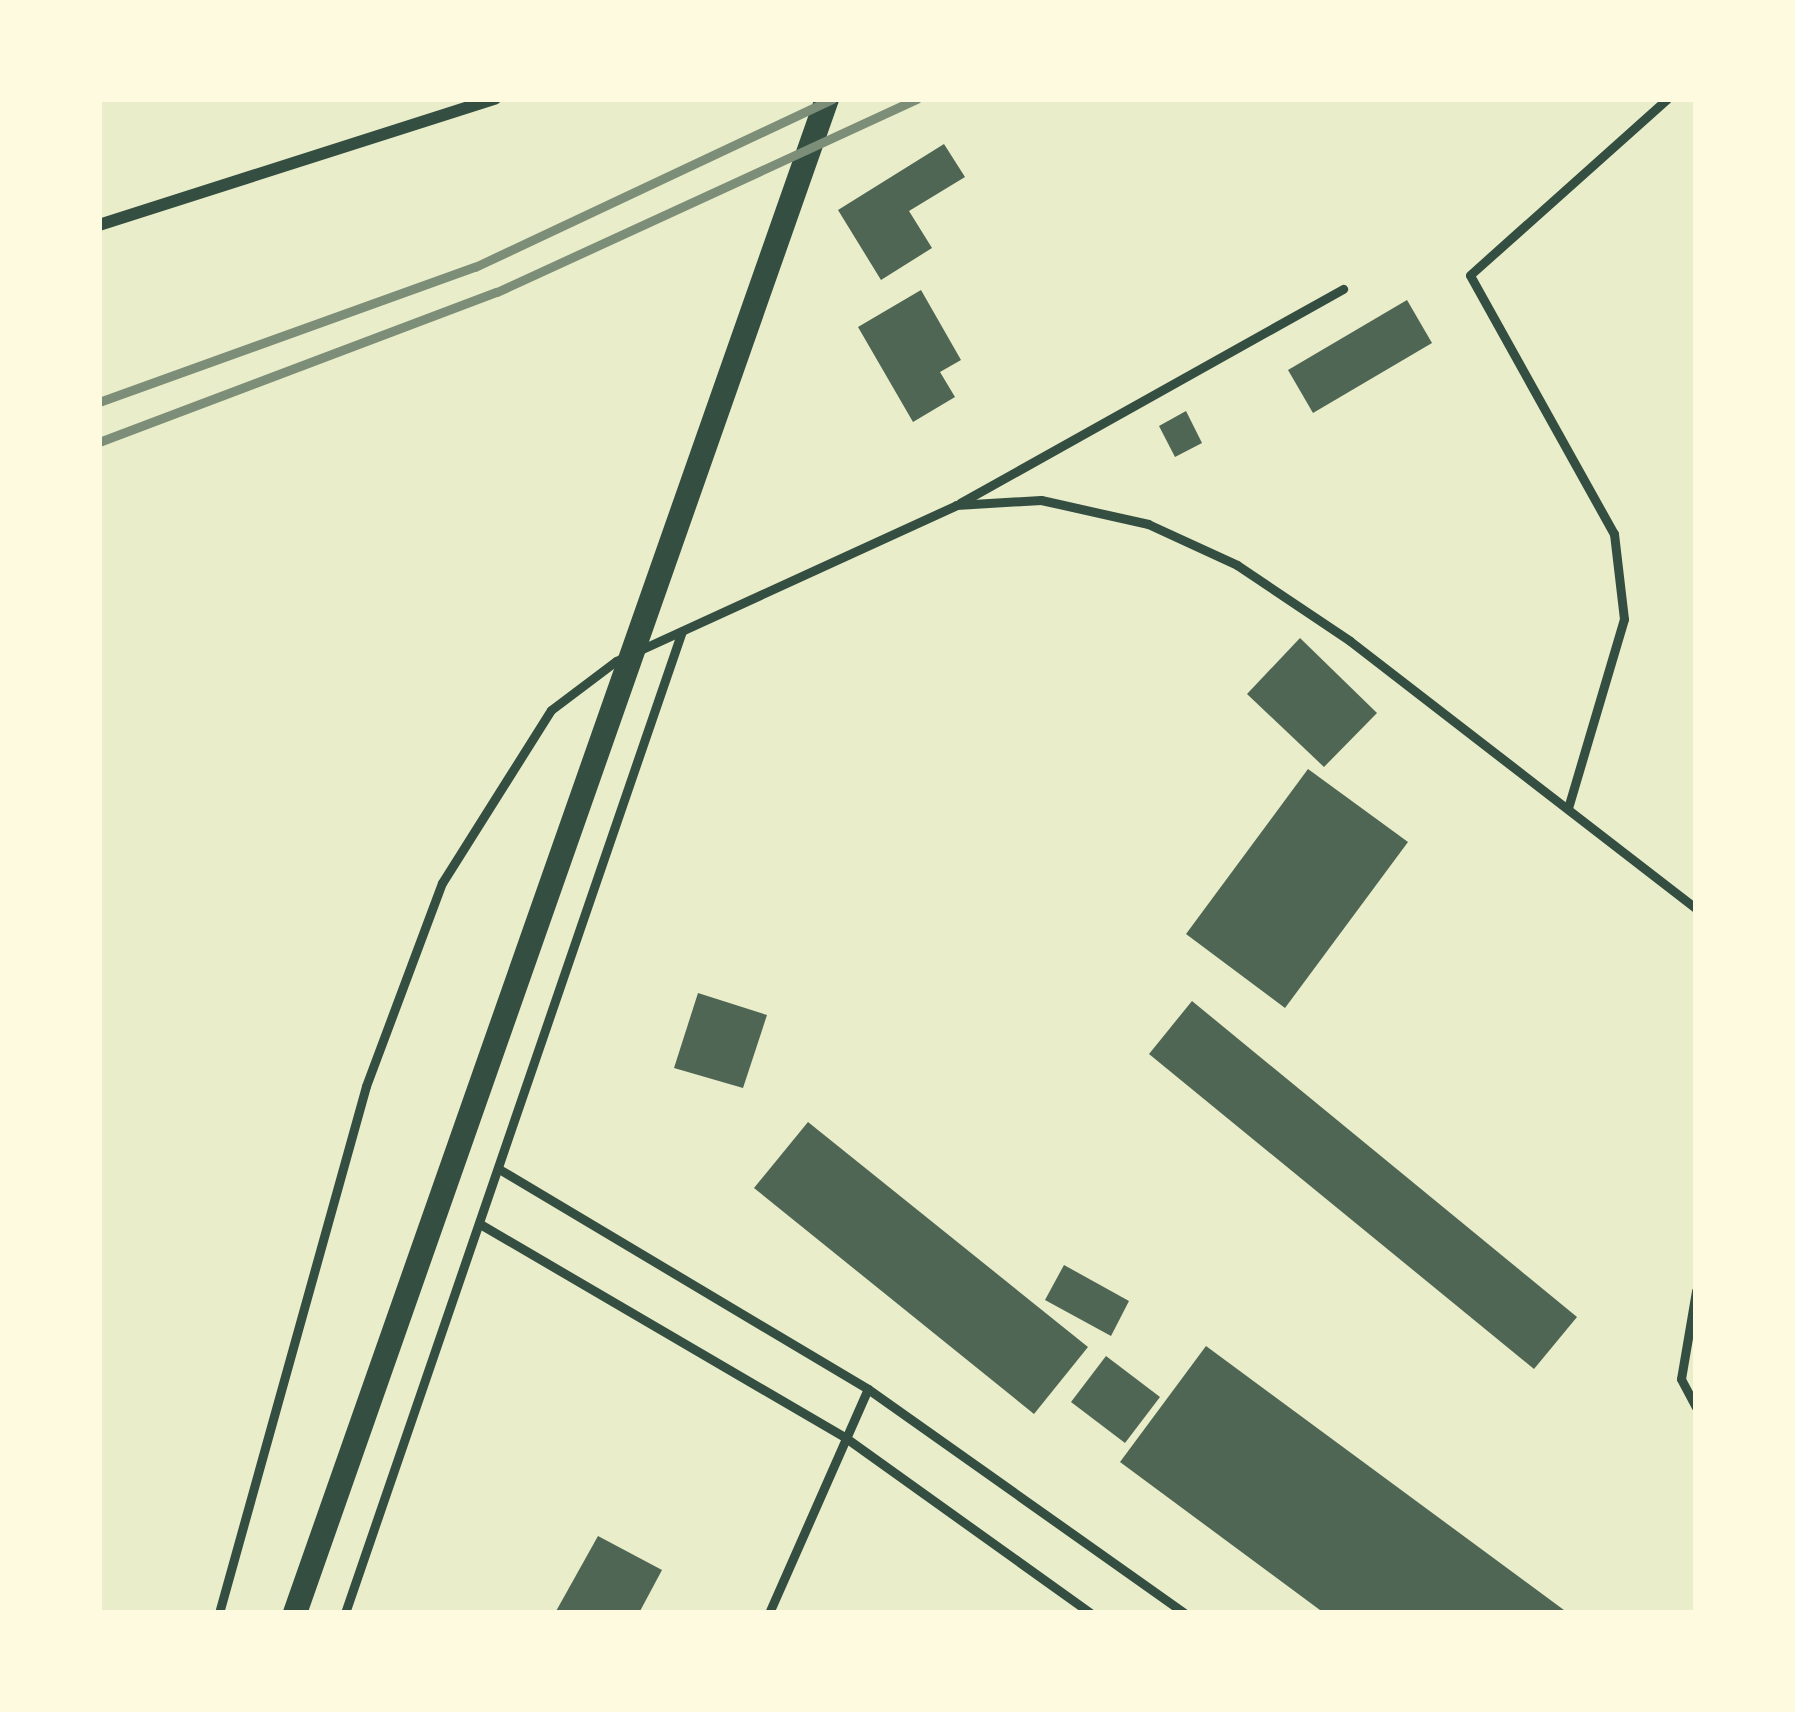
<!DOCTYPE html>
<style>
body{margin:0}
#map{position:relative;width:1795px;height:1712px;overflow:hidden;background:#e9edc9;font-family:Rubik,sans-serif}
div>[style]{position:absolute}
.building>*{inset:0;background:#4f6655}
.service>*{height:9px;margin:-4.5px;padding:0 4.5px;transform-origin:4.5px;border-radius:4.5px;background:#344e41}
.minor>*{height:12px;margin:-6px;padding:0 6px;transform-origin:6px;border-radius:6px;background:#344e41}
.secondary>*{height:24px;margin:-12px;padding:0 12px;transform-origin:12px;border-radius:12px;background:#344e41}
.rail>*{height:9px;margin:-4.5px;padding:0 4.5px;transform-origin:4.5px;border-radius:4.5px;background:#7c8e77}
span{translate:-50% -50%;white-space:nowrap;text-align:center;line-height:1.15;-webkit-text-stroke:12px #fefae0;paint-order:stroke}
.frame{position:absolute;inset:0;border:102px solid #fefae0;pointer-events:none}
</style>
<div id="map">
<div class="building">
<i style="clip-path:polygon(944px 144px,965px 177px,909px 211px,932px 248px,881px 280px,838px 210px)"></i>
<i style="clip-path:polygon(921px 290px,961px 360px,940px 372px,955px 397px,913px 422px,858px 327px)"></i>
<i style="clip-path:polygon(1407px 300px,1432px 343px,1313px 413px,1288px 370px)"></i>
<i style="clip-path:polygon(1186px 411px,1202px 443px,1175px 457px,1159px 426px)"></i>
<i style="clip-path:polygon(1300px 638px,1377px 713px,1324px 767px,1247px 694px)"></i>
<i style="clip-path:polygon(1308px 769px,1408px 842px,1285px 1008px,1186px 934px)"></i>
<i style="clip-path:polygon(698px 993px,767px 1015px,743px 1088px,674px 1068px)"></i>
<i style="clip-path:polygon(1192px 1001px,1577px 1317px,1534px 1369px,1149px 1054px)"></i>
<i style="clip-path:polygon(808px 1122px,1088px 1347px,1034px 1414px,754px 1188px)"></i>
<i style="clip-path:polygon(1064px 1265px,1129px 1301px,1111px 1336px,1045px 1300px)"></i>
<i style="clip-path:polygon(1206px 1346px,1568px 1613px,1324px 1613px,1120px 1462px)"></i>
<i style="clip-path:polygon(1106px 1356px,1160px 1397px,1125px 1443px,1071px 1402px)"></i>
<i style="clip-path:polygon(598px 1536px,662px 1570px,639px 1613px,555px 1613px)"></i>
</div>
<div class="service">
<i style="left:960px;top:503px;width:439px;rotate:-29.2deg"></i>
<i style="left:1568px;top:808px;width:197px;rotate:-73.5deg"></i>
<i style="left:1624px;top:619px;width:86px;rotate:-96.7deg"></i>
<i style="left:1614px;top:534px;width:296px;rotate:-119.1deg"></i>
<i style="left:1470px;top:275px;width:264px;rotate:-41.8deg"></i>
<i style="left:499px;top:1169px;width:430px;rotate:30.8deg"></i>
<i style="left:868px;top:1389px;width:387px;rotate:35.3deg"></i>
<i style="left:480px;top:1224px;width:424px;rotate:30.3deg"></i>
<i style="left:846px;top:1438px;width:300px;rotate:35.6deg"></i>
<i style="left:1696px;top:1291px;width:89px;rotate:99.7deg"></i>
<i style="left:1681px;top:1379px;width:32px;rotate:62deg"></i>
<i style="left:219px;top:1613px;width:547px;rotate:-74.41deg"></i>
<i style="left:366px;top:1086px;width:217px;rotate:-69.5deg"></i>
<i style="left:442px;top:883px;width:204px;rotate:-57.8deg"></i>
<i style="left:551px;top:710px;width:81px;rotate:-37deg"></i>
<i style="left:616px;top:661px;width:374px;rotate:-24.6deg"></i>
<i style="left:956px;top:505px;width:85px;rotate:-3.4deg"></i>
<i style="left:1041px;top:500px;width:110px;rotate:12.6deg"></i>
<i style="left:1148px;top:524px;width:98px;rotate:24.7deg"></i>
<i style="left:1237px;top:565px;width:136px;rotate:33.9deg"></i>
<i style="left:1350px;top:641px;width:437px;rotate:37.7deg"></i>
<i style="left:345px;top:1613px;width:1038px;rotate:-71.06deg"></i>
<i style="left:769px;top:1613px;width:245px;rotate:-66.2deg"></i>
</div>
<div class="minor">
<i style="left:99px;top:225px;width:416px;rotate:-17.7deg"></i>
</div>
<div class="secondary">
<i style="left:295px;top:1613px;width:1605px;rotate:-70.64deg"></i>
</div>
<div class="rail">
<i style="left:99px;top:402px;width:400px;rotate:-19.8deg"></i>
<i style="left:475px;top:267px;width:395px;rotate:-25.2deg"></i>
<i style="left:99px;top:442px;width:425px;rotate:-20.7deg"></i>
<i style="left:497px;top:292px;width:462px;rotate:-24.7deg"></i>
</div>
<div class="frame"></div>
</div>
